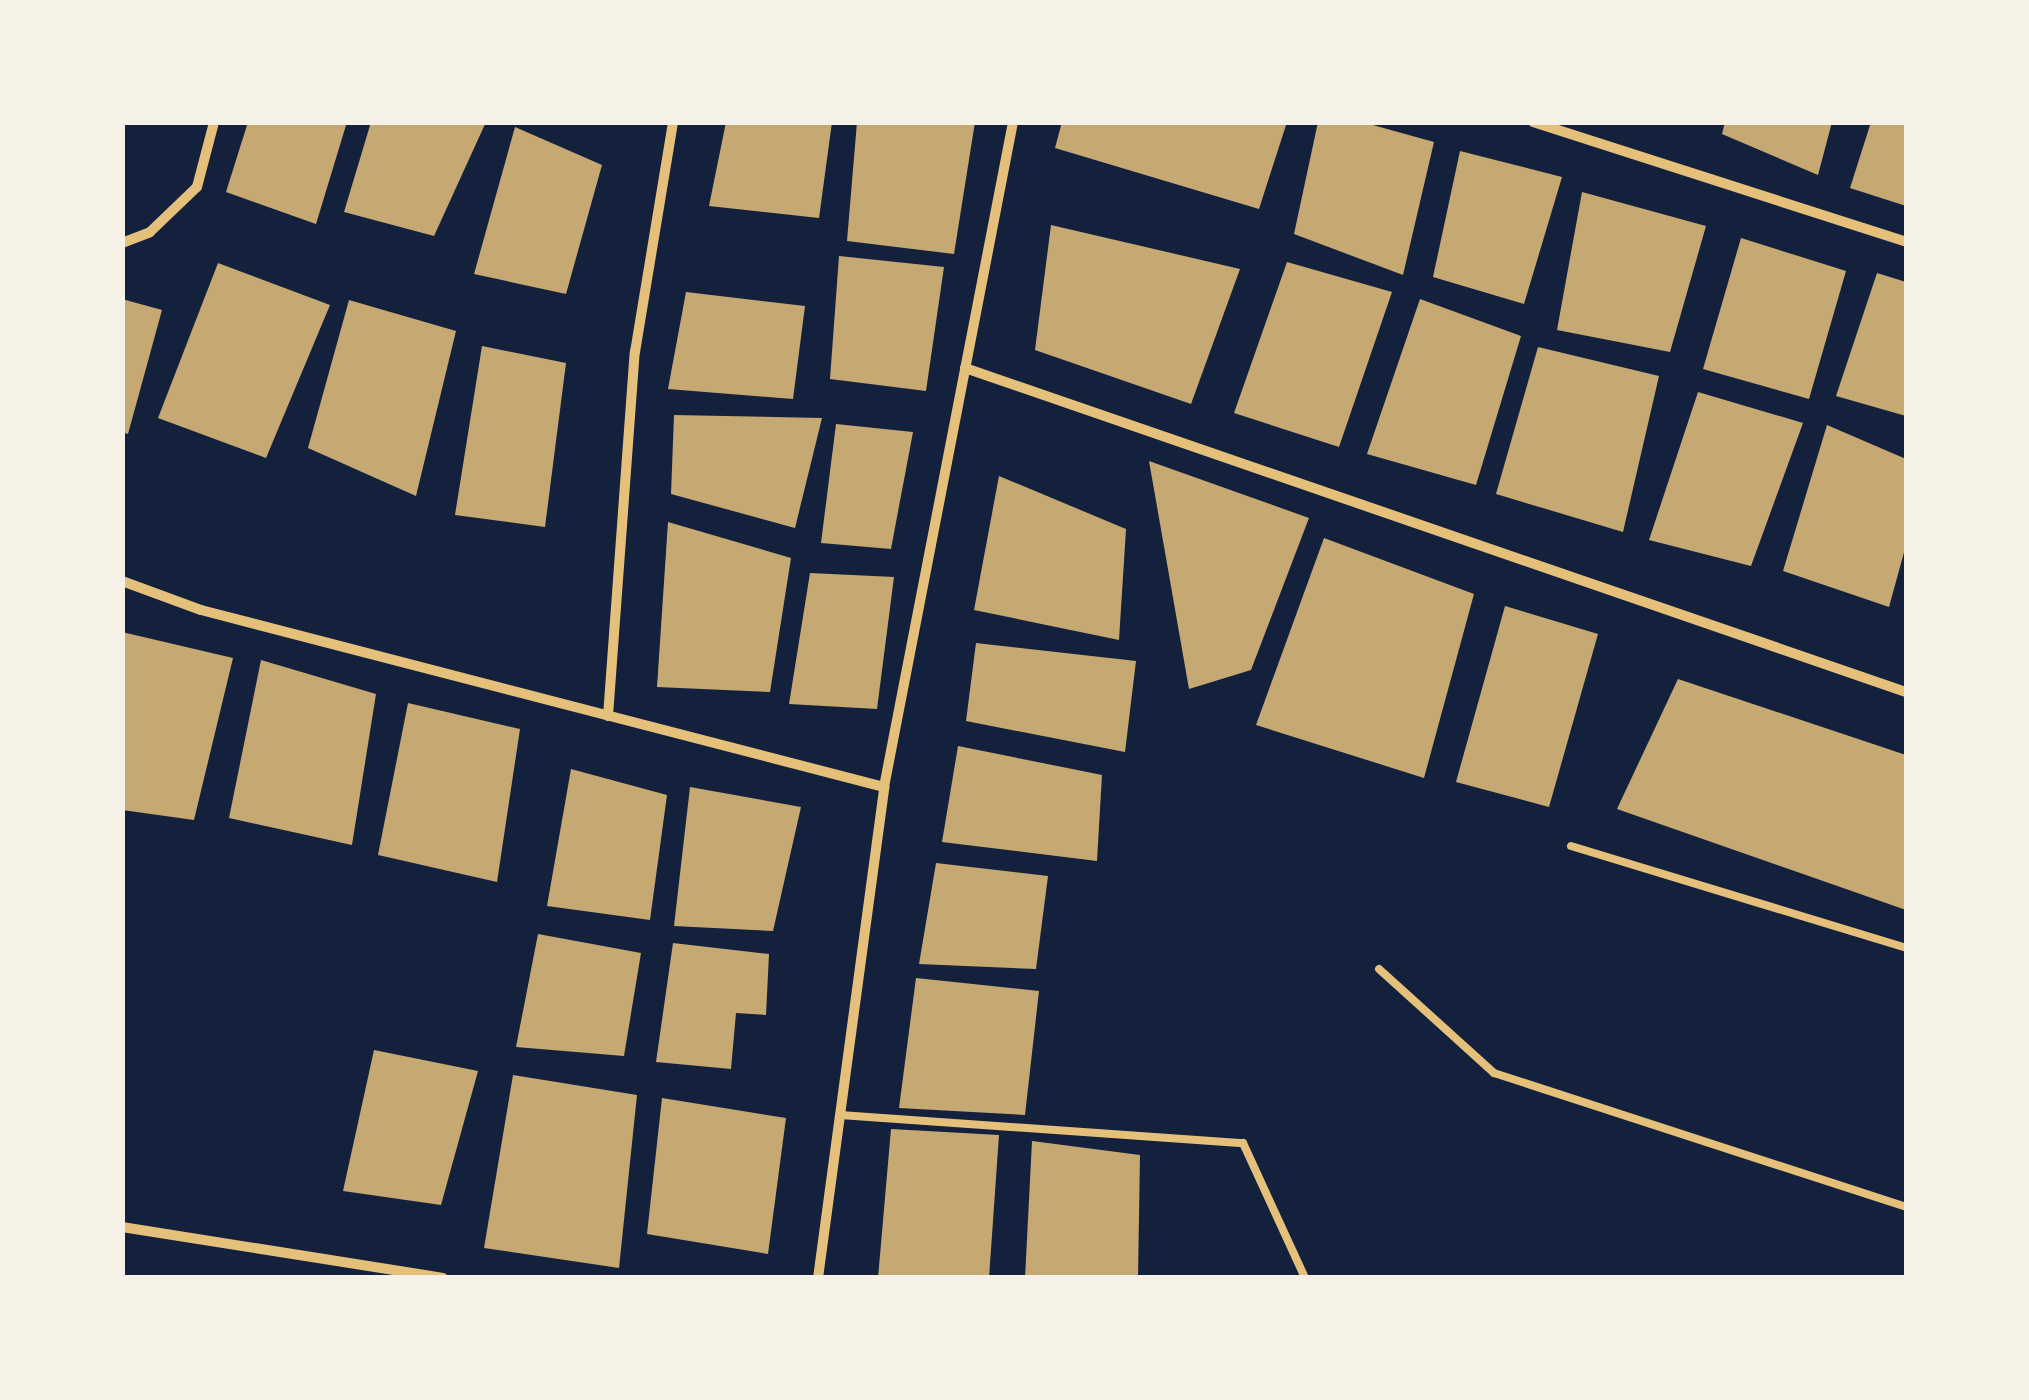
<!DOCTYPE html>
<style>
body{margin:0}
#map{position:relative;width:2029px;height:1400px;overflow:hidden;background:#14213d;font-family:Karla,sans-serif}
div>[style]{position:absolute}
.building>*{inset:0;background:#c6a872}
.service>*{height:8px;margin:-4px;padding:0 4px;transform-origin:4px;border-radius:4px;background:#e5c07b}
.minor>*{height:10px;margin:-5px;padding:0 5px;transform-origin:5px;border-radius:5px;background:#e5c07b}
span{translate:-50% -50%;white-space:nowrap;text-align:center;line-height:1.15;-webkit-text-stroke:10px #f6f1e7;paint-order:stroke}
.frame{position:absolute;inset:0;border:125px solid #f6f1e7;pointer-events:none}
</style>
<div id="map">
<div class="building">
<i style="clip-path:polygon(248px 122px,347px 122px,316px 224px,226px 192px)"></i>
<i style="clip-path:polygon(371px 122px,486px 122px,434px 236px,344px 212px)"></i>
<i style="clip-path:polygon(726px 122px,832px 122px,819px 218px,709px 206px)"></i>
<i style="clip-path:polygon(857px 122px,975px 122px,954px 254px,847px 241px)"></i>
<i style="clip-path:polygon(1062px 122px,1287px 122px,1259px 209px,1055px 148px)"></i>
<i style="clip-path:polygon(1318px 122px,1362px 122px,1434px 142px,1403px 275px,1294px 234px)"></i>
<i style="clip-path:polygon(1725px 122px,1832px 122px,1818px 175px,1722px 134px)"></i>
<i style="clip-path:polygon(1871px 122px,1906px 122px,1906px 206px,1850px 188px)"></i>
<i style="clip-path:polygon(515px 127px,602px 165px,566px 294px,474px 274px)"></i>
<i style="clip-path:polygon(1460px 151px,1562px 177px,1524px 304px,1433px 277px)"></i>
<i style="clip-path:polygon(1582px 192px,1706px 226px,1670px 352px,1557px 330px)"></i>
<i style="clip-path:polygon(1051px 225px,1240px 269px,1191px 404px,1035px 350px)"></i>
<i style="clip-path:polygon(1741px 238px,1846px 271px,1809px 399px,1703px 369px)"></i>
<i style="clip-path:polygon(839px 256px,944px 267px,926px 391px,830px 379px)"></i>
<i style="clip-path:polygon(1287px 262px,1392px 292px,1339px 447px,1234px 413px)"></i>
<i style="clip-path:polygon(218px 263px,330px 305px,266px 458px,158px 418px)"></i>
<i style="clip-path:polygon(1877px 273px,1906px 282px,1906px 416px,1836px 396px)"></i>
<i style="clip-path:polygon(686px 292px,805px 306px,793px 399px,668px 389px)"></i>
<i style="clip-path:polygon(122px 299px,162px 310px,128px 434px,122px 432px)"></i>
<i style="clip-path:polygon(1420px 299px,1521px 336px,1476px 485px,1367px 454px)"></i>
<i style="clip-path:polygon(349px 300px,456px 331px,416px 496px,308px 448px)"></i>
<i style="clip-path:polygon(482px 346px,566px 363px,545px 527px,455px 515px)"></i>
<i style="clip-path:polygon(1538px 347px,1659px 376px,1623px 532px,1496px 494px)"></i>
<i style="clip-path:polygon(1698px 392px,1803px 423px,1751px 566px,1649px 540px)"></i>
<i style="clip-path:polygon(674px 415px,822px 418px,795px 528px,671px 494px)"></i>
<i style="clip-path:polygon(836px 424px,913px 432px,891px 549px,821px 543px)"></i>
<i style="clip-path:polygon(1827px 425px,1906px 459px,1906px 545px,1889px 607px,1783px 571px)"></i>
<i style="clip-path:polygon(1149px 461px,1309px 518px,1251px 670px,1189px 689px)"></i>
<i style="clip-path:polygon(999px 476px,1126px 529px,1119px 640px,974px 610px)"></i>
<i style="clip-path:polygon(668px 522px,791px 558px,770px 692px,657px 687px)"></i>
<i style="clip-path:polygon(1324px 538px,1474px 594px,1424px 778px,1256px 725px)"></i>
<i style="clip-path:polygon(810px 573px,894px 577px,877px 709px,789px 704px)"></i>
<i style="clip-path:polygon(1505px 606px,1598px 634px,1549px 807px,1456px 782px)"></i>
<i style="clip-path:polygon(122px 632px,233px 658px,194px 820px,122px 810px)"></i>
<i style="clip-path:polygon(976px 643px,1136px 661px,1125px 752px,966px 721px)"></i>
<i style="clip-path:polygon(261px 660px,376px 694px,352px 845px,229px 818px)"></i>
<i style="clip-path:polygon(1678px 679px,1906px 755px,1906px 910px,1617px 809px)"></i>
<i style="clip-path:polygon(408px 703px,520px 729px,497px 882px,378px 855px)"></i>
<i style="clip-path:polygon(958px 746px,1102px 775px,1097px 861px,942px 842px)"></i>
<i style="clip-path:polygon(571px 769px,667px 795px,650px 920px,547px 906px)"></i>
<i style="clip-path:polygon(690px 787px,801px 807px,773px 931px,674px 926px)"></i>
<i style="clip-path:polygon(936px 863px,1048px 876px,1036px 969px,919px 964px)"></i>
<i style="clip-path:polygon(538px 934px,641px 953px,624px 1056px,516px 1047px)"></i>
<i style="clip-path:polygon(673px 943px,769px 954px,766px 1015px,736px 1013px,731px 1069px,656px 1062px)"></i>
<i style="clip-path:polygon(916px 978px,1039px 991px,1025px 1115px,899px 1108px)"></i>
<i style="clip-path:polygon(374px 1050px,478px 1071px,441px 1205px,343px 1191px)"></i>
<i style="clip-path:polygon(513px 1075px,637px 1095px,619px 1268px,484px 1248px)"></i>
<i style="clip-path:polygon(662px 1098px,786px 1118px,768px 1254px,647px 1234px)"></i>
<i style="clip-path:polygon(891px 1129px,999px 1135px,989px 1278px,878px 1278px)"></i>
<i style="clip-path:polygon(1032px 1141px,1140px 1155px,1138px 1278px,1025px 1278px)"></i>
</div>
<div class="service">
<i style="left:1571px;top:846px;width:350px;rotate:16.9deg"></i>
<i style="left:1379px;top:969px;width:155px;rotate:42.1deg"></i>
<i style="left:1494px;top:1073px;width:433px;rotate:18deg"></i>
<i style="left:840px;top:1115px;width:404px;rotate:4deg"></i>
<i style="left:1243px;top:1143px;width:149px;rotate:65.3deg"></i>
</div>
<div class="minor">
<i style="left:1533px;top:122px;width:392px;rotate:17.8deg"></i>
<i style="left:122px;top:243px;width:30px;rotate:-21deg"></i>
<i style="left:150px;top:232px;width:65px;rotate:-43.8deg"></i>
<i style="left:197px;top:187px;width:67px;rotate:-75.3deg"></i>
<i style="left:965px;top:368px;width:995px;rotate:19deg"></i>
<i style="left:122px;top:581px;width:84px;rotate:20.2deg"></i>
<i style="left:201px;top:610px;width:706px;rotate:14.53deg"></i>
<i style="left:608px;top:716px;width:365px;rotate:-85.8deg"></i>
<i style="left:635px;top:352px;width:233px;rotate:-80.6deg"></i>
<i style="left:122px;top:1227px;width:325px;rotate:9deg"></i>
<i style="left:818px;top:1278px;width:495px;rotate:-82.3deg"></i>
<i style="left:884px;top:787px;width:677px;rotate:-79.02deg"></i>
</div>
<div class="frame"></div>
</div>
